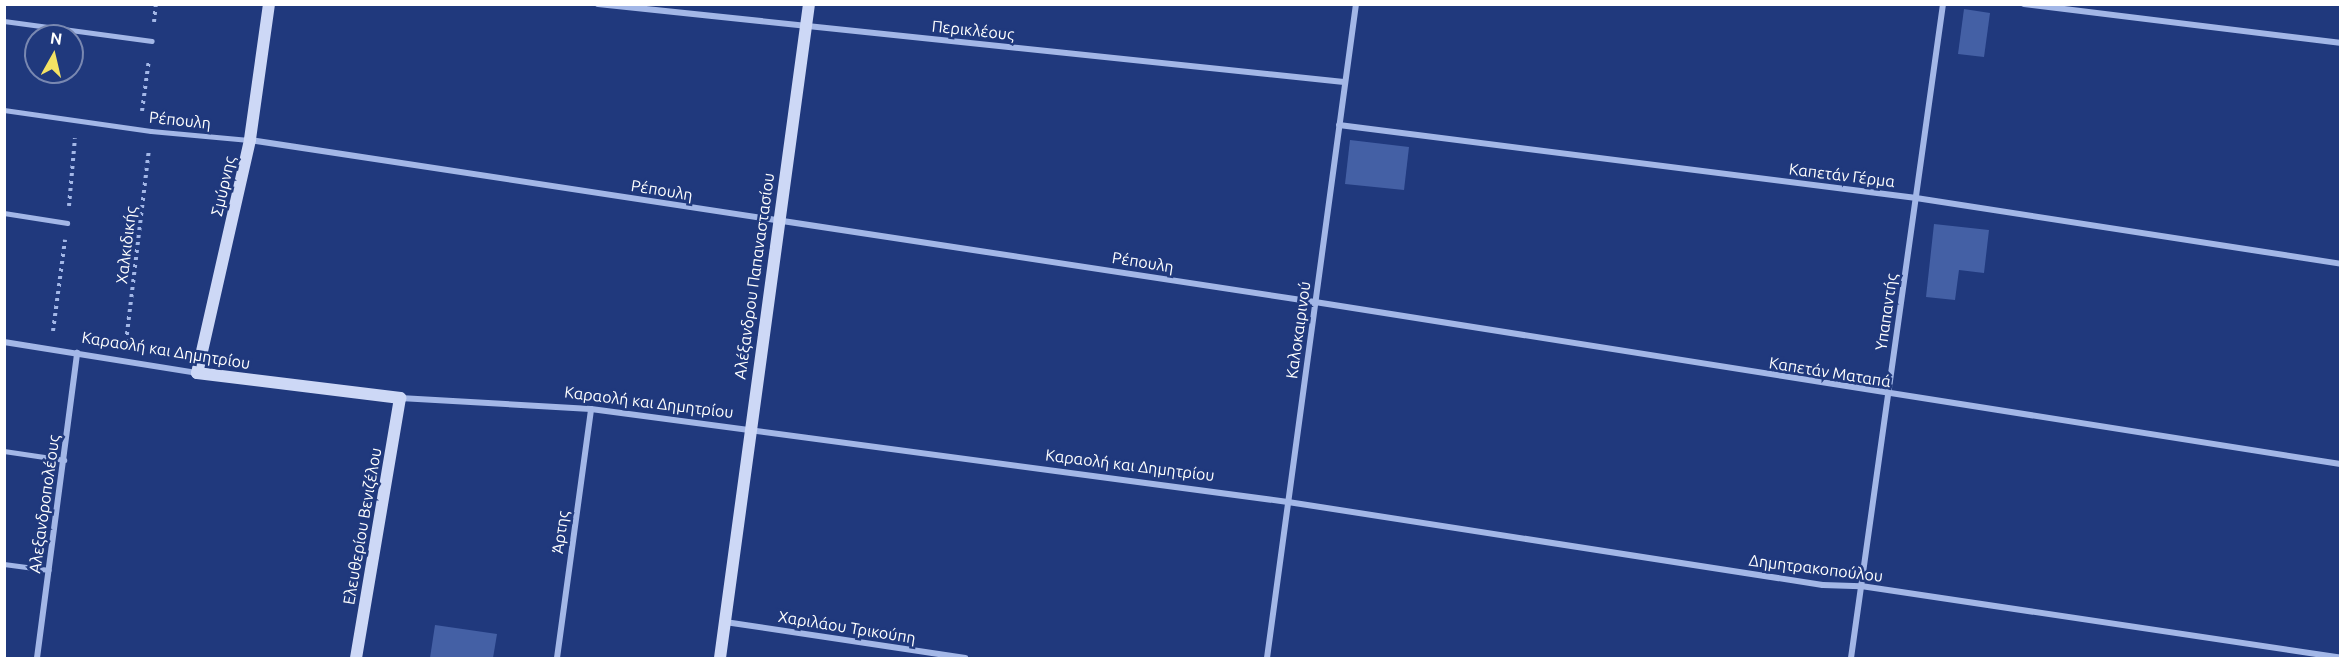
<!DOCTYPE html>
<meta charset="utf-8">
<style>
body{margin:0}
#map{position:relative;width:2345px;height:663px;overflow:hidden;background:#20397d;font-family:Ubuntu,sans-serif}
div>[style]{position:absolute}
.building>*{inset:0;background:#4460a5}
.path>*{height:4px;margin-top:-2px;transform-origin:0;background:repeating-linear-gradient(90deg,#a3b7e7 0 3px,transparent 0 7.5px)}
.lane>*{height:4.5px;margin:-2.25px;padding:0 2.25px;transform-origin:2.25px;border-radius:2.25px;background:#a3b7e7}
.street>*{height:6px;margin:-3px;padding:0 3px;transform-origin:3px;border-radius:3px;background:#a3b7e7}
.secondary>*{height:12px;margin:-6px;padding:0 6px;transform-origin:6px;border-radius:6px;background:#cdd8f6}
span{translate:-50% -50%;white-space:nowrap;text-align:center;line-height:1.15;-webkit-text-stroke:5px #20397d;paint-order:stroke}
.street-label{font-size:16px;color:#fff}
.frame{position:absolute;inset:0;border:6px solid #fff;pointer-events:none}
.north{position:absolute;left:24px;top:24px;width:60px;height:60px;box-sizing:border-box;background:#20397d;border:2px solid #7988b1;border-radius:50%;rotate:8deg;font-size:16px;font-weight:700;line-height:24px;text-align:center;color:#fff}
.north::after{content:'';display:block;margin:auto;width:21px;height:27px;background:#f4e264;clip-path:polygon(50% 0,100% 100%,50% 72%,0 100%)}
</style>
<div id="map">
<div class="building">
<i style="clip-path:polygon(1964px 9px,1990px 13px,1984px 57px,1958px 54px)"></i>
<i style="clip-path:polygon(1350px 140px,1409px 147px,1404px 190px,1345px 184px)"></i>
<i style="clip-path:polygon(1934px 224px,1989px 230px,1984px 273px,1959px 270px,1955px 300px,1926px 297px)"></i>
<i style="clip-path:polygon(435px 625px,497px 634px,493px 658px,430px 658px)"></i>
</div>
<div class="path">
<i style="left:154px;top:22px;width:18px;rotate:-84deg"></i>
<i style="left:142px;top:111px;width:52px;rotate:-82.3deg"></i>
<i style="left:69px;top:206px;width:68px;rotate:-85deg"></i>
<i style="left:53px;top:331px;width:92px;rotate:-82.5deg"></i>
<i style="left:126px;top:342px;width:193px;rotate:-83.2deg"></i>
</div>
<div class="lane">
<i style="left:4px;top:21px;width:149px;rotate:7.7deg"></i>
<i style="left:4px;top:110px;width:148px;rotate:8.1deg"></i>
<i style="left:151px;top:131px;width:98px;rotate:5.2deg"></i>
<i style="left:4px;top:213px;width:64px;rotate:9deg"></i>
<i style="left:4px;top:451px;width:61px;rotate:8.5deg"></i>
<i style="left:4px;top:564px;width:45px;rotate:7.6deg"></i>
</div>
<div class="street">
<i style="left:598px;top:4px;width:750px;rotate:5.97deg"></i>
<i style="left:2024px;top:4px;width:318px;rotate:7deg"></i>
<i style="left:1339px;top:125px;width:582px;rotate:7.21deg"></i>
<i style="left:1916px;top:198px;width:429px;rotate:8.8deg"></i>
<i style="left:250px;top:140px;width:1077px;rotate:8.65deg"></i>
<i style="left:1315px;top:302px;width:1038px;rotate:8.98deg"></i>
<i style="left:4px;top:342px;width:195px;rotate:9.1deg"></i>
<i style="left:400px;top:398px;width:191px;rotate:3.3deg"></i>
<i style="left:591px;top:409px;width:703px;rotate:7.6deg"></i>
<i style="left:1288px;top:502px;width:541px;rotate:8.82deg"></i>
<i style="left:1823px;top:585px;width:38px;rotate:2deg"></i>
<i style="left:1861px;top:586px;width:484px;rotate:8.5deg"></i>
<i style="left:725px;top:622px;width:243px;rotate:8.5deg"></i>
<i style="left:37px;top:658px;width:308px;rotate:-82.5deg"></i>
<i style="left:557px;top:658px;width:251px;rotate:-82.2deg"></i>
<i style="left:1267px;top:658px;width:660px;rotate:-82.25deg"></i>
<i style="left:1851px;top:658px;width:660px;rotate:-81.99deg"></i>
</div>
<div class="secondary">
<i style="left:269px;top:4px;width:137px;rotate:98deg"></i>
<i style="left:250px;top:140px;width:239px;rotate:102.8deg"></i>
<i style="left:197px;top:373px;width:205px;rotate:7deg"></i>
<i style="left:400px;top:398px;width:264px;rotate:99.6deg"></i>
<i style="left:720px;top:658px;width:660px;rotate:-82.25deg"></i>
</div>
<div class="street-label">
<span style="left:973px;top:30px;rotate:6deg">Περικλέους</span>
<span style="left:180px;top:120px;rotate:6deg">Ρέπουλη</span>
<span style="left:1842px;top:175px;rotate:7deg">Καπετάν Γέρμα</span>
<span style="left:223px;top:186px;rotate:-77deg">Σμύρνης</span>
<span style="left:662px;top:190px;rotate:9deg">Ρέπουλη</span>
<span style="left:126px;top:245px;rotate:-83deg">Χαλκιδικής</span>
<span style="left:1143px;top:262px;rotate:9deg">Ρέπουλη</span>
<span style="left:754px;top:276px;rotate:-82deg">Αλέξανδρου Παπαναστασίου</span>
<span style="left:1886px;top:312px;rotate:-82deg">Υπαπαντής</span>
<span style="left:1298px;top:330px;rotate:-82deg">Καλοκαιρινού</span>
<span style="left:166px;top:350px;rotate:9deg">Καραολή και Δημητρίου</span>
<span style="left:1830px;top:372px;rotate:9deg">Καπετάν Ματαπά</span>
<span style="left:649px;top:402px;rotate:7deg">Καραολή και Δημητρίου</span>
<span style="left:1130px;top:465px;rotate:7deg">Καραολή και Δημητρίου</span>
<span style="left:44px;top:504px;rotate:-82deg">Αλεξανδροπολέους</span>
<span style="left:362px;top:526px;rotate:-80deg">Ελευθερίου Βενιζέλου</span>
<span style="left:560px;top:532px;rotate:-82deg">Άρτης</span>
<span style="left:1816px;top:568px;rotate:7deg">Δημητρακοπούλου</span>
<span style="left:847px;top:627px;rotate:9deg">Χαριλάου Τρικούπη</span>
</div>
<div class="frame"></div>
<div class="north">N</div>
</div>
